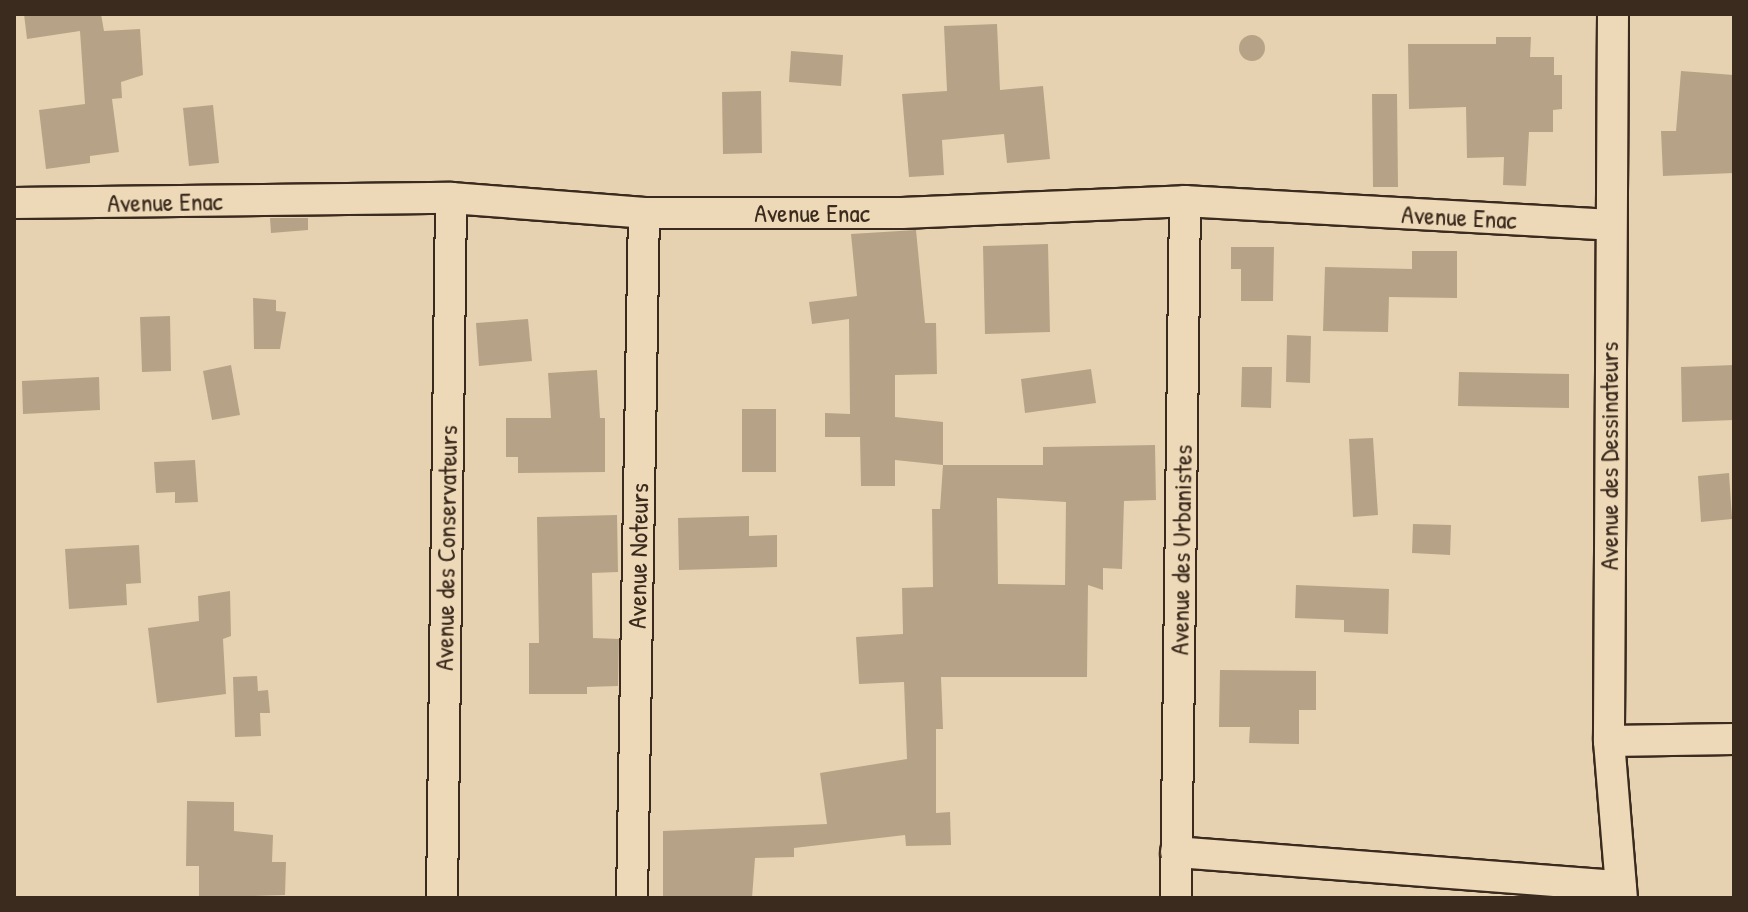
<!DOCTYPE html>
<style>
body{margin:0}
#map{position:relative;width:1748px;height:912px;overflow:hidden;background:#e6d2b1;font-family:"Patrick Hand",sans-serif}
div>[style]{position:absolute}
.building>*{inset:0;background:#b6a387}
.round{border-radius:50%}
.roads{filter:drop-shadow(2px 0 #3b2a1e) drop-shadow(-2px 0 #3b2a1e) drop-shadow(0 2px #3b2a1e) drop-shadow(0 -2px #3b2a1e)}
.minor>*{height:30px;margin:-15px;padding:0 15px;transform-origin:15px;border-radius:15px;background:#edd9b7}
span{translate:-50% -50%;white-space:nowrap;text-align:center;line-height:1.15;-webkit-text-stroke:6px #edd9b7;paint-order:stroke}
.street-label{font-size:26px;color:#3b2a1e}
.frame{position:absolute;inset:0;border:16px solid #3b2a1e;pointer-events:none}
</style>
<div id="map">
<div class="building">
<i style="clip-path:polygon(24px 14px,101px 14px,104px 31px,140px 29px,143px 75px,121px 82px,122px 98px,112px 99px,119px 152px,90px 156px,90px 163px,46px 169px,39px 110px,85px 104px,80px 31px,27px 39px)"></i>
<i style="clip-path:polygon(997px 24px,1000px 90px,1043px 86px,1050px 159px,1007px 163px,1004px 134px,942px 140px,944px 175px,909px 177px,902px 94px,947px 91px,944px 26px)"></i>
<i class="round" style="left:1239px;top:35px;width:26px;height:26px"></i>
<i style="clip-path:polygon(1496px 37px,1531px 37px,1530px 57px,1554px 57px,1554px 75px,1562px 75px,1562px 109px,1553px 110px,1553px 132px,1529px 132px,1526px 186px,1503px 185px,1504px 157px,1467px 158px,1466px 107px,1409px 109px,1408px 44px,1496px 44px)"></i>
<i style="clip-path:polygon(791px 51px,843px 55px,841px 86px,789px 82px)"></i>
<i style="clip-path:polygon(1681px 71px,1734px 75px,1734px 173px,1663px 176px,1661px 131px,1676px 131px)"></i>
<i style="clip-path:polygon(761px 91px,762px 153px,723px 154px,722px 92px)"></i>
<i style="clip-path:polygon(1372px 94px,1397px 94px,1398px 187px,1373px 187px)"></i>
<i style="clip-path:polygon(213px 105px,219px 163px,189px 166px,183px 108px)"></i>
<i style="clip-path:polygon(270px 218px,308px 218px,308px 230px,271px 233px)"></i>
<i style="clip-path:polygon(916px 230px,925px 323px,936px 323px,937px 374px,895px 375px,895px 417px,943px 422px,943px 465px,895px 460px,895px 486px,861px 486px,860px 437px,825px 437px,825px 413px,850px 414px,849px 319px,812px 324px,809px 302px,857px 296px,851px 234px)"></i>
<i style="clip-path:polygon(1048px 244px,1050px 332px,985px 334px,983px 246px)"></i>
<i style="clip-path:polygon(1231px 247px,1274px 247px,1273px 301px,1241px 301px,1241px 269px,1231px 269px)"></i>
<i style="clip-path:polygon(1412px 251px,1457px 251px,1457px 298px,1389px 297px,1388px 332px,1323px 331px,1325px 267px,1412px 269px)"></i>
<i style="clip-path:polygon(253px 298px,276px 300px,276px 311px,286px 312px,280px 349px,254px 349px)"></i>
<i style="clip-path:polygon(170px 316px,171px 371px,142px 372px,140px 317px)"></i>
<i style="clip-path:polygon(528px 319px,532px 361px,479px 366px,476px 323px)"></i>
<i style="clip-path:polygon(1287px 335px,1311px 336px,1310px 383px,1286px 382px)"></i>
<i style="clip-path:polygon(231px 365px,240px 415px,212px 420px,203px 371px)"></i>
<i style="clip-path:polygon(1734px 365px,1734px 420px,1682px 422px,1681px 367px)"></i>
<i style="clip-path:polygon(1242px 367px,1272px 367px,1271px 408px,1241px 407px)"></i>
<i style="clip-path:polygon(1091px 369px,1096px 403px,1025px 413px,1021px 379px)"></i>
<i style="clip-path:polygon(597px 370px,600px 418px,605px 418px,605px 472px,518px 473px,518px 457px,506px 457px,506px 418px,551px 418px,548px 373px)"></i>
<i style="clip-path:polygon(1459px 372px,1569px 374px,1569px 408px,1458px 406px)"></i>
<i style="clip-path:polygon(99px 377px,100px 410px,23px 414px,22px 381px)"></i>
<i style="clip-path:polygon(742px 409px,776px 409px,776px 472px,742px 472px)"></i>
<i style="clip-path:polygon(1373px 438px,1378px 515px,1353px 517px,1349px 439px)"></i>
<i style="clip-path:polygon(evenodd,1155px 445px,1156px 500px,1124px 501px,1122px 569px,1103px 568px,1103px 590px,1088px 585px,1087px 677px,941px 677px,943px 729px,936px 729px,936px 813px,950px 812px,951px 845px,906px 846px,905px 835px,794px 848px,794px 857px,755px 858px,752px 898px,663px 898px,663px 831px,827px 824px,820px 773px,907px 759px,904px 682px,859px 684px,856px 637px,903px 634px,902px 588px,933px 587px,932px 509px,940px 509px,943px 465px,1043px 465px,1043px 447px,1155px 445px,997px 498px,1066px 502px,1065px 585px,998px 584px,997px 498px)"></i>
<i style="clip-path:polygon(195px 460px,198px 502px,175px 503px,175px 492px,156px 493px,154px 462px)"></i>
<i style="clip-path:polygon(1729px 473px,1732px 519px,1701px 522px,1698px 476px)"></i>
<i style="clip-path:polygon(617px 515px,618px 572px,592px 573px,593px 638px,619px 639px,618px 686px,587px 687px,587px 694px,529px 694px,529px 643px,539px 643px,537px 517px)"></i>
<i style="clip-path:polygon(749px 516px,749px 536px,777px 535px,777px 567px,679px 570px,678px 518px)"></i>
<i style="clip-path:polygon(1413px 524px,1451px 525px,1450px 555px,1412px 553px)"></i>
<i style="clip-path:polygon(139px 545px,141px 583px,126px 584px,127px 605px,69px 609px,65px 549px)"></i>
<i style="clip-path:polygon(1296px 585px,1389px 589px,1388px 634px,1344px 632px,1344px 620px,1295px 618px)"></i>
<i style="clip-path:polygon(230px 591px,231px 636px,223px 639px,226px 694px,157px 703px,148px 628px,199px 621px,198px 596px)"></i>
<i style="clip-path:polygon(1220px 670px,1316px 671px,1316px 710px,1299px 710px,1299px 744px,1249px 743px,1250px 727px,1219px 727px)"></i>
<i style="clip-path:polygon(257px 676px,258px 691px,268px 690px,270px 713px,260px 713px,261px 736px,235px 737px,233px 677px)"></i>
<i style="clip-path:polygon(187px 801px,234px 802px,234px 831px,273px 835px,272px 862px,286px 862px,285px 895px,199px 898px,199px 866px,186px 866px)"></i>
</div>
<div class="roads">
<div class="minor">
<i style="left:1613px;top:14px;width:727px;rotate:90.32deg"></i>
<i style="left:1609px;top:741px;width:158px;rotate:85.3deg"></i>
<i style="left:14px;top:203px;width:437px;rotate:-0.7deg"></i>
<i style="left:451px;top:198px;width:194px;rotate:4.4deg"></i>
<i style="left:644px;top:213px;width:258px"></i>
<i style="left:902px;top:213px;width:283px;rotate:-2.4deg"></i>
<i style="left:1185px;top:201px;width:426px;rotate:3.2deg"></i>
<i style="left:1609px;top:741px;width:125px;rotate:-0.9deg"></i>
<i style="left:1176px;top:852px;width:446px;rotate:4.4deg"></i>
<i style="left:442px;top:898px;width:700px;rotate:-89.26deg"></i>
<i style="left:632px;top:898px;width:685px;rotate:-89deg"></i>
<i style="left:1176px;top:898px;width:697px;rotate:-89.26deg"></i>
</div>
</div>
<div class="street-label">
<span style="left:165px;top:202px;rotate:-1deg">Avenue Enac</span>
<span style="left:812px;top:213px">Avenue Enac</span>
<span style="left:1459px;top:217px;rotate:3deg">Avenue Enac</span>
<span style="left:1609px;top:456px;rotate:-90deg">Avenue des Dessinateurs</span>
<span style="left:446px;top:548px;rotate:-89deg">Avenue des Conservateurs</span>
<span style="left:1181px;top:550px;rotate:-89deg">Avenue des Urbanistes</span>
<span style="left:638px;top:556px;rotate:-89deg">Avenue Noteurs</span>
</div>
<div class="frame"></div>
</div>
